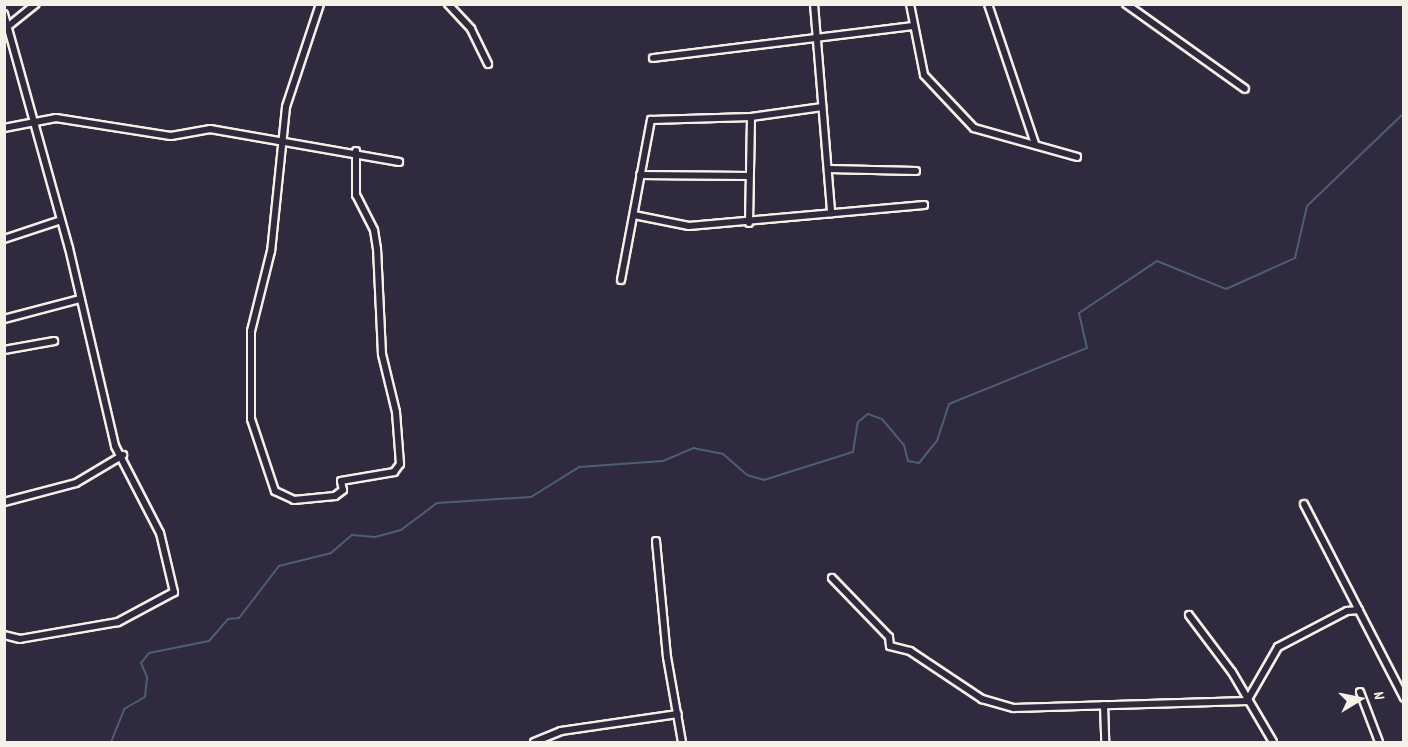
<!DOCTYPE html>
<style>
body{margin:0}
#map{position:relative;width:1408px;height:747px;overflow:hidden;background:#2f2a3d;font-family:Dekko,sans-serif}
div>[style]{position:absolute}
.stream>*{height:2px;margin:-1px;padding:0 1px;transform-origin:1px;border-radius:1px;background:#4c5f77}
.roads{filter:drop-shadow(2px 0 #f4f1e8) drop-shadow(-2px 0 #f4f1e8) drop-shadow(0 2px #f4f1e8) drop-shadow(0 -2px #f4f1e8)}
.street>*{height:6px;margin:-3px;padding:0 3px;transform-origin:3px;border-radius:3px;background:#2f2a3d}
span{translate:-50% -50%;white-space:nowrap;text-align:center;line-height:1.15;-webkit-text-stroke:6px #2f2a3d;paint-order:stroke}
.frame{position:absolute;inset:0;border:6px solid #f4f1e8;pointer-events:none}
.north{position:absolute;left:1330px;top:669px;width:60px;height:60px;-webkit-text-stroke:4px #2f2a3d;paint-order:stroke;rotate:80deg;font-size:16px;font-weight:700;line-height:24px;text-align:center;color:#f4f1e8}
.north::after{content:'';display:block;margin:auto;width:21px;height:27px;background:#f4f1e8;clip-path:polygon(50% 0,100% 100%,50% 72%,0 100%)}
</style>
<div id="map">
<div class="stream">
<i style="left:111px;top:742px;width:35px;rotate:-68deg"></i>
<i style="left:124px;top:709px;width:24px;rotate:-30deg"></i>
<i style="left:145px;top:697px;width:20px;rotate:-84deg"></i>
<i style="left:147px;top:677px;width:15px;rotate:-113deg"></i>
<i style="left:141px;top:663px;width:13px;rotate:-51deg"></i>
<i style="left:149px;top:653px;width:61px;rotate:-11.3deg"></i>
<i style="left:209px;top:641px;width:29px;rotate:-49deg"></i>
<i style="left:228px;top:619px;width:11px;rotate:-5deg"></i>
<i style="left:239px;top:618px;width:66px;rotate:-52.4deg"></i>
<i style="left:279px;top:566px;width:54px;rotate:-14deg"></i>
<i style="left:331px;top:553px;width:28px;rotate:-41deg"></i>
<i style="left:352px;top:535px;width:23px;rotate:5deg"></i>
<i style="left:375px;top:537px;width:27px;rotate:-15deg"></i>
<i style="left:401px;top:530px;width:45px;rotate:-36.9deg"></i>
<i style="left:437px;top:503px;width:94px;rotate:-3.7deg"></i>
<i style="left:531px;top:497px;width:57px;rotate:-32deg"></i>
<i style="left:579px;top:467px;width:84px;rotate:-4.1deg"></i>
<i style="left:663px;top:461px;width:33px;rotate:-23deg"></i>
<i style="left:693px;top:448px;width:31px;rotate:11deg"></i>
<i style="left:723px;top:454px;width:32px;rotate:41deg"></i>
<i style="left:747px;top:475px;width:18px;rotate:16deg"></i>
<i style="left:764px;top:480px;width:93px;rotate:-17.5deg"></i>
<i style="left:853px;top:452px;width:30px;rotate:-81deg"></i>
<i style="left:858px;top:422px;width:13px;rotate:-39deg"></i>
<i style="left:868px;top:414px;width:15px;rotate:20deg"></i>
<i style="left:882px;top:419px;width:34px;rotate:50deg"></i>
<i style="left:904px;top:445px;width:16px;rotate:76deg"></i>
<i style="left:908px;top:461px;width:11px;rotate:10deg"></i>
<i style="left:919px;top:463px;width:28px;rotate:-51deg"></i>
<i style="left:937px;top:441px;width:39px;rotate:-72deg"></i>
<i style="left:949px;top:404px;width:149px;rotate:-22.1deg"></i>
<i style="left:1087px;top:348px;width:36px;rotate:-103deg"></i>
<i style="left:1079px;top:313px;width:94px;rotate:-33.7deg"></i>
<i style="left:1157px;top:261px;width:74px;rotate:22.1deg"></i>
<i style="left:1226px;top:289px;width:76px;rotate:-24.2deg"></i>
<i style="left:1295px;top:258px;width:53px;rotate:-77deg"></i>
<i style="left:1307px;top:206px;width:134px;rotate:-43.8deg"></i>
</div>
<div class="roads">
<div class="street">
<i style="left:320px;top:4px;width:108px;rotate:108.3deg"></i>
<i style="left:286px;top:107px;width:145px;rotate:95.9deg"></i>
<i style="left:271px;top:251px;width:82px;rotate:104deg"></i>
<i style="left:251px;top:331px;width:88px;rotate:90deg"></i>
<i style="left:251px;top:419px;width:76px;rotate:71.6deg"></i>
<i style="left:275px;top:491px;width:21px;rotate:25deg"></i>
<i style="left:294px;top:500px;width:41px;rotate:-5.6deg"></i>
<i style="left:335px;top:496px;width:10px;rotate:-37deg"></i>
<i style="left:343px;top:490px;width:9px;rotate:-103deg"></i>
<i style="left:341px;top:481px;width:54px;rotate:-9.6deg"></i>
<i style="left:394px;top:472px;width:10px;rotate:-53deg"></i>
<i style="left:400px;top:464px;width:52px;rotate:-94.4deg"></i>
<i style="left:396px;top:412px;width:60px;rotate:-103.6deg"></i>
<i style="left:382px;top:354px;width:105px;rotate:-92.7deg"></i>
<i style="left:377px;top:249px;width:19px;rotate:-99deg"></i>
<i style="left:374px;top:230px;width:39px;rotate:-117deg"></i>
<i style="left:356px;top:195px;width:44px;rotate:-90deg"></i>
<i style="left:448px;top:4px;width:34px;rotate:47deg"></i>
<i style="left:471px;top:29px;width:39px;rotate:64deg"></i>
<i style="left:814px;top:4px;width:210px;rotate:85.3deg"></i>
<i style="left:910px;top:4px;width:72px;rotate:78.8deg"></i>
<i style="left:924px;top:75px;width:73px;rotate:46.7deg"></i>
<i style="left:974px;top:128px;width:107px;rotate:15.7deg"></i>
<i style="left:988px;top:4px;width:148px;rotate:71.4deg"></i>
<i style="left:1126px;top:4px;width:146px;rotate:35.5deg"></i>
<i style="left:4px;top:14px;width:243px;rotate:74.5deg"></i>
<i style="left:69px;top:248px;width:203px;rotate:76.9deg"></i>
<i style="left:115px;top:446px;width:98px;rotate:62.7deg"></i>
<i style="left:160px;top:533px;width:61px;rotate:76.7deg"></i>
<i style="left:174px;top:592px;width:64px;rotate:151.8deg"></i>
<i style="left:118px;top:622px;width:99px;rotate:170.2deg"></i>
<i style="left:20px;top:639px;width:16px;rotate:-166deg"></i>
<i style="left:6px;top:28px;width:38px;rotate:-39deg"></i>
<i style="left:653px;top:58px;width:261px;rotate:-7deg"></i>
<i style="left:4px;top:128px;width:53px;rotate:-10.9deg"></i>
<i style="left:56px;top:118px;width:116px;rotate:8.9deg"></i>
<i style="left:171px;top:136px;width:40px;rotate:-10deg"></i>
<i style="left:210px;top:129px;width:192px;rotate:9.9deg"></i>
<i style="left:829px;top:169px;width:87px;rotate:1.3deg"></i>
<i style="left:640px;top:175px;width:109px;rotate:0.5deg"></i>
<i style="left:634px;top:215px;width:56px;rotate:11.3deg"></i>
<i style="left:689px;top:226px;width:236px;rotate:-5.1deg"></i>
<i style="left:749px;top:223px;width:106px;rotate:-88.9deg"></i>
<i style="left:4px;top:239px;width:60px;rotate:-18.4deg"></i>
<i style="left:621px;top:280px;width:163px;rotate:-79.4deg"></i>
<i style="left:651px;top:120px;width:100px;rotate:-1.7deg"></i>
<i style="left:751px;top:117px;width:72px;rotate:-8deg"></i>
<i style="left:4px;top:319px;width:79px;rotate:-14.7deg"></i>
<i style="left:4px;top:350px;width:51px;rotate:-10.2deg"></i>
<i style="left:4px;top:502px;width:74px;rotate:-14.8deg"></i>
<i style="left:76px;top:483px;width:55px;rotate:-30.8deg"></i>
<i style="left:1304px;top:504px;width:218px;rotate:62.7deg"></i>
<i style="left:656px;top:541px;width:117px;rotate:84.6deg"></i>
<i style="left:667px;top:657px;width:86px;rotate:80deg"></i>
<i style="left:832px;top:578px;width:82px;rotate:46deg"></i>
<i style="left:889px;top:637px;width:9px;rotate:84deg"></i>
<i style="left:890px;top:646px;width:21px;rotate:14deg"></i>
<i style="left:910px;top:651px;width:87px;rotate:33.7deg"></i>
<i style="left:982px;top:699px;width:33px;rotate:16deg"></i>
<i style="left:1014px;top:708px;width:233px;rotate:-1.7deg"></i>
<i style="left:1247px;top:701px;width:62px;rotate:-60.1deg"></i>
<i style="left:1278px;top:647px;width:78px;rotate:-27.6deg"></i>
<i style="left:1347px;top:611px;width:12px;rotate:-5deg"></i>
<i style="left:1189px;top:615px;width:71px;rotate:53deg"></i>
<i style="left:1232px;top:672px;width:81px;rotate:59.6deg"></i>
<i style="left:1360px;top:692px;width:53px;rotate:69.2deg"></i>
<i style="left:1104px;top:705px;width:37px;rotate:88deg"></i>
<i style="left:534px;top:742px;width:29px;rotate:-22deg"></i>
<i style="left:561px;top:731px;width:118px;rotate:-8.3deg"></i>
</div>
</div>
<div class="frame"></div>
<div class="north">N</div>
</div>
